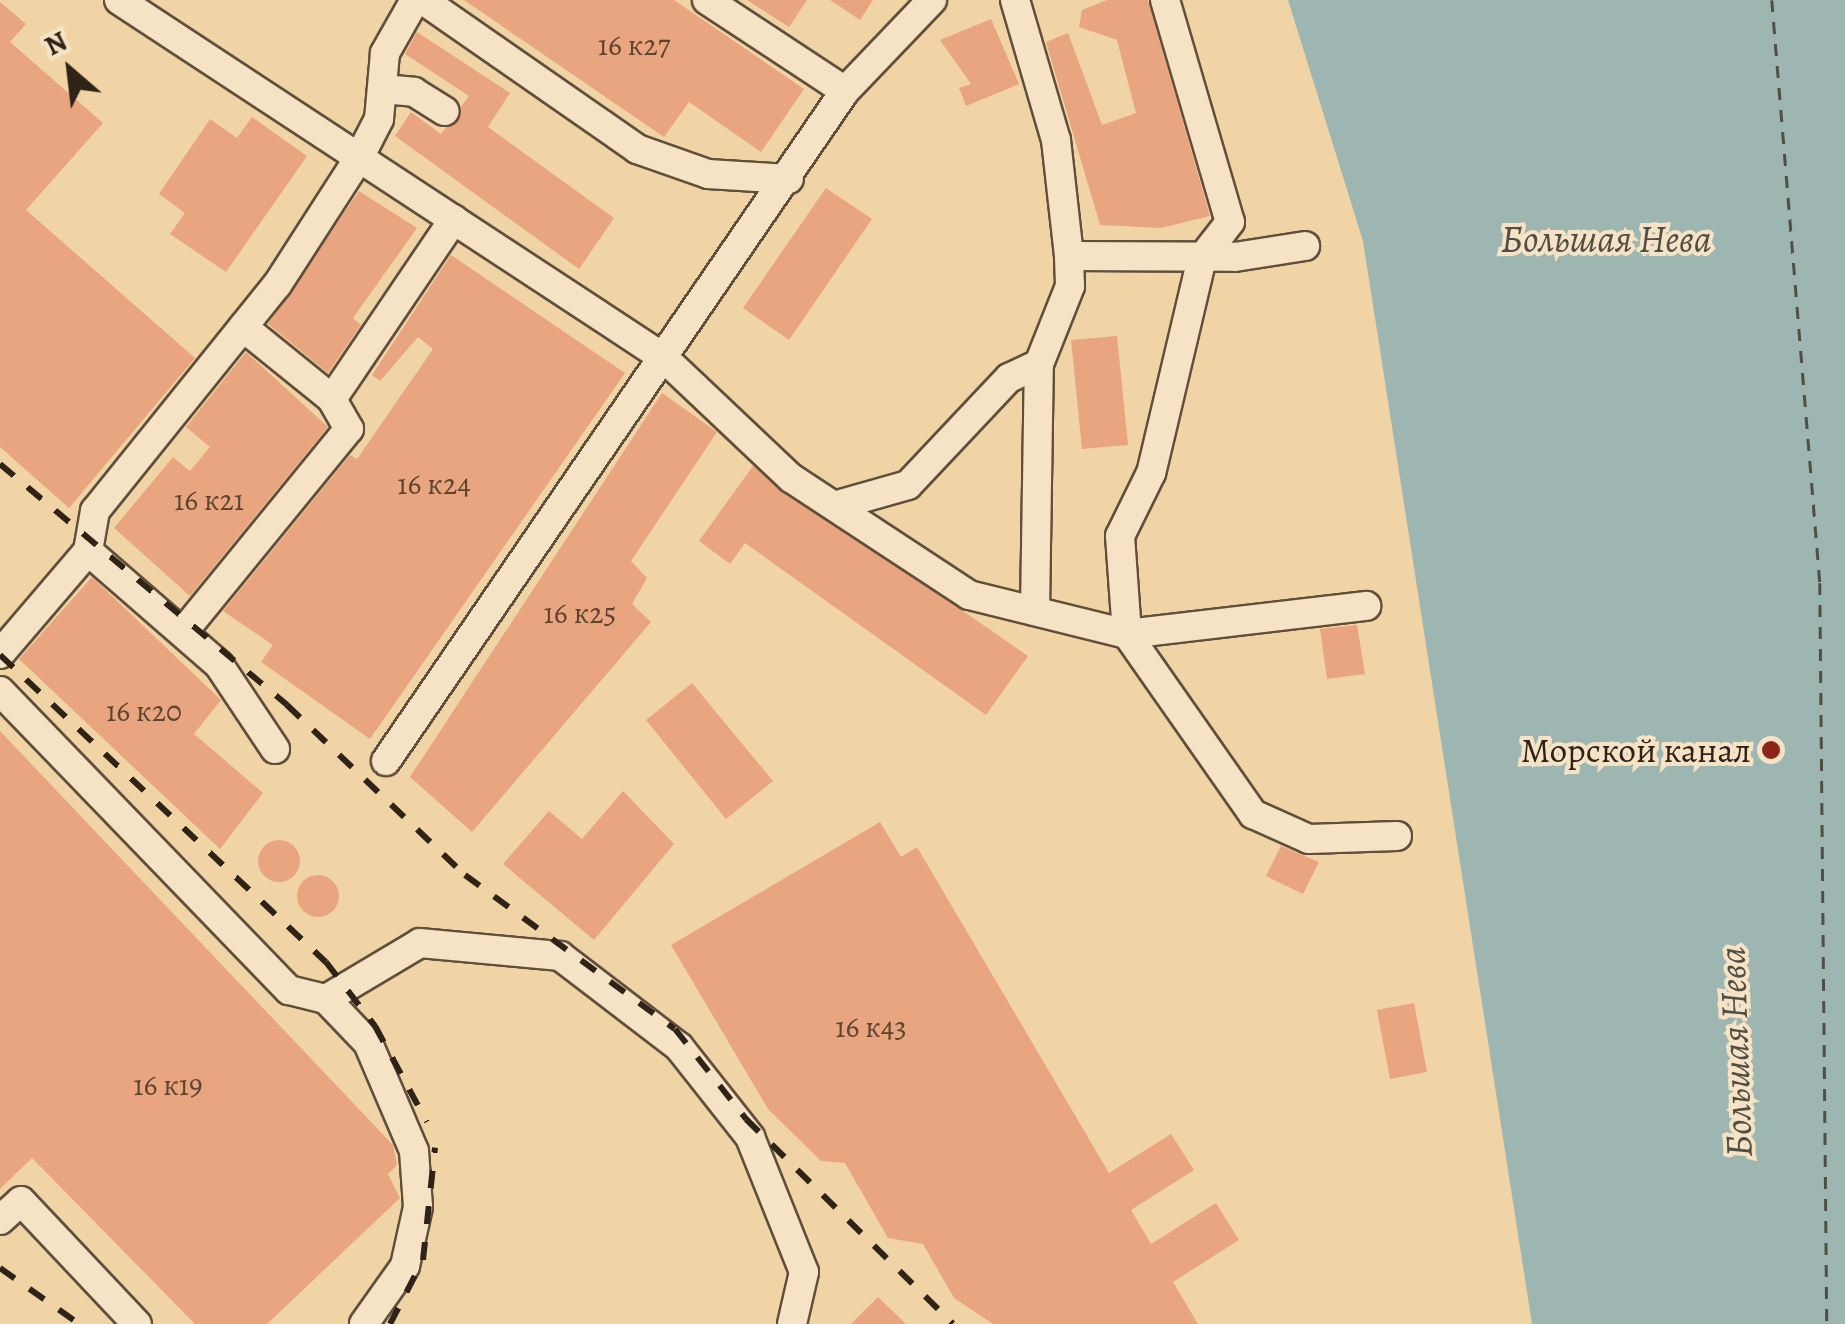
<!DOCTYPE html>
<meta charset="utf-8">
<style>
body{margin:0}
#map{position:relative;width:1845px;height:1324px;overflow:hidden;background:#f1d4a6;font-family:Alegreya,serif}
div>[style]{position:absolute}
.water>*{inset:0;background:#9eb6b1}
.ferry>*{height:2.5px;margin-top:-1.25px;transform-origin:0;background:repeating-linear-gradient(90deg,#504f45 0 12px,transparent 0 22px)}
.building>*{inset:0;background:#e8a57f}
.round{border-radius:50%}
.roads{filter:drop-shadow(2px 0 #604f3b) drop-shadow(-2px 0 #604f3b) drop-shadow(0 2px #604f3b) drop-shadow(0 -2px #604f3b)}
.minor>*{height:28px;margin:-14px;padding:0 14px;transform-origin:14px;border-radius:14px;background:#f6e3c5}
.rail>*{height:6px;margin-top:-3px;transform-origin:0;background:repeating-linear-gradient(90deg,#2f2317 0 18px,transparent 0 36px)}
.dots>*{width:28px;height:28px;translate:-50% -50%;box-sizing:border-box;border:5px solid #f6e3c5;border-radius:50%}
span{translate:-50% -50%;white-space:nowrap;text-align:center;line-height:1.15;-webkit-text-stroke:8px #f6e3c5;paint-order:stroke}
.number-label{font-size:30px;color:#5d4431}
.number-label span{-webkit-text-stroke-width:0}
.poi-label{font-size:35px;color:#2f2317}
.right{translate:-100% -50%;text-align:right}
.water-label{font-size:38px;color:#504f45;font-style:italic}
.north{position:absolute;left:20px;top:20px;width:100px;height:100px;-webkit-text-stroke:8px #f6e3c5;paint-order:stroke;rotate:332deg;font-size:28px;font-weight:700;line-height:40px;text-align:center;color:#2f2317}
.north::after{content:'';display:block;margin:auto;width:35px;height:45px;background:#2f2317;clip-path:polygon(50% 0,100% 100%,50% 72%,0 100%)}
</style>
<div id="map">
<div class="water">
<i style="clip-path:polygon(1288px 0,1845px 0,1845px 1324px,1532px 1324px,1363px 241px)"></i>
</div>
<div class="ferry">
<i style="left:1772px;top:0;width:585px;rotate:85.29deg"></i>
<i style="left:1820px;top:583px;width:741px;rotate:89.46deg"></i>
</div>
<div class="building">
<i style="clip-path:polygon(464px 0,674px 0,804px 89px,761px 152px,689px 102px,664px 137px)"></i>
<i style="clip-path:polygon(747px 0,807px 0,789px 27px)"></i>
<i style="clip-path:polygon(830px 0,873px 0,860px 20px)"></i>
<i style="clip-path:polygon(1107px 0,1148px 0,1210px 216px,1161px 228px,1100px 225px,1046px 42px,1068px 33px,1102px 125px,1136px 113px,1117px 40px,1079px 27px,1082px 10px)"></i>
<i style="clip-path:polygon(0 2px,26px 24px,10px 42px,103px 123px,26px 210px,195px 358px,69px 508px,0 447px)"></i>
<i style="clip-path:polygon(991px 19px,1019px 84px,966px 106px,959px 88px,971px 84px,940px 40px)"></i>
<i style="clip-path:polygon(417px 32px,510px 93px,488px 127px,614px 218px,579px 269px,395px 136px,411px 112px,441px 134px,469px 96px,405px 54px)"></i>
<i style="clip-path:polygon(252px 117px,307px 156px,226px 272px,170px 234px,185px 213px,159px 194px,210px 119px,237px 138px)"></i>
<i style="clip-path:polygon(826px 188px,872px 219px,789px 340px,743px 308px)"></i>
<i style="clip-path:polygon(359px 191px,417px 228px,353px 318px,361px 325px,328px 373px,268px 324px)"></i>
<i style="clip-path:polygon(451px 255px,625px 373px,370px 739px,261px 662px,273px 645px,223px 611px,350px 455px,357px 459px,433px 349px,418px 337px,380px 381px,372px 375px)"></i>
<i style="clip-path:polygon(1117px 336px,1128px 445px,1082px 449px,1071px 340px)"></i>
<i style="clip-path:polygon(246px 352px,328px 427px,190px 596px,114px 528px,173px 457px,190px 471px,210px 447px,186px 427px)"></i>
<i style="clip-path:polygon(662px 393px,717px 432px,631px 561px,647px 578px,632px 604px,651px 622px,472px 832px,410px 777px)"></i>
<i style="clip-path:polygon(753px 466px,1028px 656px,986px 715px,745px 543px,730px 564px,699px 541px)"></i>
<i style="clip-path:polygon(92px 577px,221px 700px,194px 734px,263px 793px,220px 849px,19px 659px)"></i>
<i style="clip-path:polygon(1357px 625px,1365px 674px,1327px 679px,1320px 629px)"></i>
<i style="clip-path:polygon(692px 683px,773px 781px,726px 819px,646px 720px)"></i>
<i style="clip-path:polygon(0 731px,393px 1145px,397px 1165px,388px 1174px,400px 1198px,267px 1324px,195px 1324px,32px 1158px,0 1189px)"></i>
<i style="clip-path:polygon(623px 791px,674px 844px,594px 940px,503px 864px,549px 811px,582px 839px)"></i>
<i style="clip-path:polygon(880px 822px,901px 857px,917px 847px,1109px 1173px,1171px 1134px,1194px 1170px,1131px 1210px,1151px 1244px,1216px 1203px,1239px 1240px,1173px 1282px,1198px 1324px,993px 1324px,954px 1298px,923px 1244px,888px 1238px,845px 1163px,821px 1161px,768px 1109px,671px 945px)"></i>
<i class="round" style="left:258px;top:840px;width:42px;height:42px"></i>
<i style="clip-path:polygon(1281px 846px,1319px 862px,1303px 894px,1266px 876px)"></i>
<i class="round" style="left:297px;top:875px;width:42px;height:42px"></i>
<i style="clip-path:polygon(1414px 1003px,1427px 1072px,1390px 1079px,1377px 1010px)"></i>
<i style="clip-path:polygon(878px 1297px,906px 1324px,851px 1324px)"></i>
</div>
<div class="roads">
<div class="minor">
<i style="left:119px;top:0;width:652px;rotate:33.3deg"></i>
<i style="left:664px;top:358px;width:175px;rotate:43.4deg"></i>
<i style="left:791px;top:478px;width:213px;rotate:33.3deg"></i>
<i style="left:969px;top:595px;width:163px;rotate:13.9deg"></i>
<i style="left:1127px;top:634px;width:241px;rotate:-6.7deg"></i>
<i style="left:423px;top:0;width:261px;rotate:34.8deg"></i>
<i style="left:637px;top:149px;width:75px;rotate:19.4deg"></i>
<i style="left:708px;top:174px;width:81px;rotate:3.5deg"></i>
<i style="left:707px;top:0;width:165px;rotate:33.4deg"></i>
<i style="left:1015px;top:0;width:146px;rotate:73.7deg"></i>
<i style="left:1056px;top:140px;width:117px;rotate:83.6deg"></i>
<i style="left:1069px;top:256px;width:166px;rotate:0.3deg"></i>
<i style="left:1235px;top:257px;width:71px;rotate:-8.9deg"></i>
<i style="left:1165px;top:0;width:231px;rotate:73.7deg"></i>
<i style="left:1230px;top:222px;width:46px;rotate:127.9deg"></i>
<i style="left:1202px;top:258px;width:221px;rotate:103.3deg"></i>
<i style="left:1151px;top:473px;width:70px;rotate:116.2deg"></i>
<i style="left:1120px;top:536px;width:98px;rotate:85.9deg"></i>
<i style="left:1127px;top:634px;width:220px;rotate:55deg"></i>
<i style="left:1253px;top:814px;width:61px;rotate:24.1deg"></i>
<i style="left:1309px;top:839px;width:88px;rotate:-2deg"></i>
<i style="left:382px;top:89px;width:32px;rotate:5deg"></i>
<i style="left:414px;top:92px;width:36px;rotate:32deg"></i>
<i style="left:243px;top:327px;width:114px;rotate:39deg"></i>
<i style="left:332px;top:399px;width:217px;rotate:-55.9deg"></i>
<i style="left:834px;top:506px;width:77px;rotate:-15.8deg"></i>
<i style="left:908px;top:485px;width:147px;rotate:-46.7deg"></i>
<i style="left:1009px;top:378px;width:33px;rotate:-25deg"></i>
<i style="left:88px;top:551px;width:174px;rotate:41deg"></i>
<i style="left:219px;top:665px;width:101px;rotate:56.3deg"></i>
<i style="left:1035px;top:611px;width:247px;rotate:-89.1deg"></i>
<i style="left:1039px;top:364px;width:84px;rotate:-68.3deg"></i>
<i style="left:1070px;top:286px;width:30px;rotate:-92deg"></i>
<i style="left:184px;top:631px;width:261px;rotate:-50.8deg"></i>
<i style="left:349px;top:429px;width:34px;rotate:-120deg"></i>
<i style="left:0;top:654px;width:135px;rotate:-49.5deg"></i>
<i style="left:88px;top:551px;width:41px;rotate:-80.1deg"></i>
<i style="left:95px;top:511px;width:290px;rotate:-51.2deg"></i>
<i style="left:277px;top:285px;width:151px;rotate:-57.2deg"></i>
<i style="left:359px;top:158px;width:44px;rotate:-62.9deg"></i>
<i style="left:379px;top:119px;width:66px;rotate:-84.8deg"></i>
<i style="left:385px;top:53px;width:61px;rotate:-60.5deg"></i>
<i style="left:0;top:691px;width:416px;rotate:46deg"></i>
<i style="left:289px;top:990px;width:38px;rotate:14deg"></i>
<i style="left:326px;top:999px;width:61px;rotate:46.3deg"></i>
<i style="left:368px;top:1043px;width:117px;rotate:66.9deg"></i>
<i style="left:414px;top:1151px;width:56px;rotate:85.9deg"></i>
<i style="left:418px;top:1207px;width:60px;rotate:102.4deg"></i>
<i style="left:405px;top:1266px;width:71px;rotate:125.3deg"></i>
<i style="left:386px;top:761px;width:812px;rotate:-55.59deg"></i>
<i style="left:845px;top:91px;width:126px;rotate:-46.3deg"></i>
<i style="left:326px;top:999px;width:109px;rotate:-30.8deg"></i>
<i style="left:420px;top:943px;width:141px;rotate:5.3deg"></i>
<i style="left:560px;top:956px;width:150px;rotate:37.4deg"></i>
<i style="left:679px;top:1047px;width:115px;rotate:51.7deg"></i>
<i style="left:750px;top:1137px;width:145px;rotate:68.2deg"></i>
<i style="left:804px;top:1272px;width:53px;rotate:103deg"></i>
<i style="left:0;top:1220px;width:28px;rotate:-42deg"></i>
<i style="left:21px;top:1201px;width:169px;rotate:46.7deg"></i>
</div>
</div>
<div class="rail">
<i style="left:0;top:464px;width:375px;rotate:40deg"></i>
<i style="left:287px;top:705px;width:246px;rotate:43.7deg"></i>
<i style="left:465px;top:875px;width:260px;rotate:36.3deg"></i>
<i style="left:675px;top:1029px;width:115px;rotate:51.7deg"></i>
<i style="left:746px;top:1119px;width:291px;rotate:44.7deg"></i>
<i style="left:0;top:655px;width:448px;rotate:43.3deg"></i>
<i style="left:326px;top:962px;width:81px;rotate:52.6deg"></i>
<i style="left:375px;top:1026px;width:109px;rotate:61.6deg"></i>
<i style="left:0;top:1268px;width:97px;rotate:35.3deg"></i>
<i style="left:390px;top:1324px;width:72px;rotate:-62.7deg"></i>
<i style="left:423px;top:1260px;width:113px;rotate:-83.9deg"></i>
</div>
<div class="dots">
<i style="left:1771px;top:750px;background:#8f2418"></i>
</div>
<div class="number-label">
<span style="left:634px;top:45px">16 к27</span>
<span style="left:434px;top:484px">16 к24</span>
<span style="left:209px;top:500px">16 к21</span>
<span style="left:580px;top:613px">16 к25</span>
<span style="left:144px;top:711px">16 к20</span>
<span style="left:871px;top:1027px">16 к43</span>
<span style="left:168px;top:1085px">16 к19</span>
</div>
<div class="poi-label">
<span class="right" style="left:1751px;top:750px">Морской канал</span>
</div>
<div class="water-label">
<span style="left:1606px;top:240px">Большая Нева</span>
<span style="left:1736px;top:1052px;rotate:-92deg">Большая Нева</span>
</div>
<div class="north">N</div>
</div>
